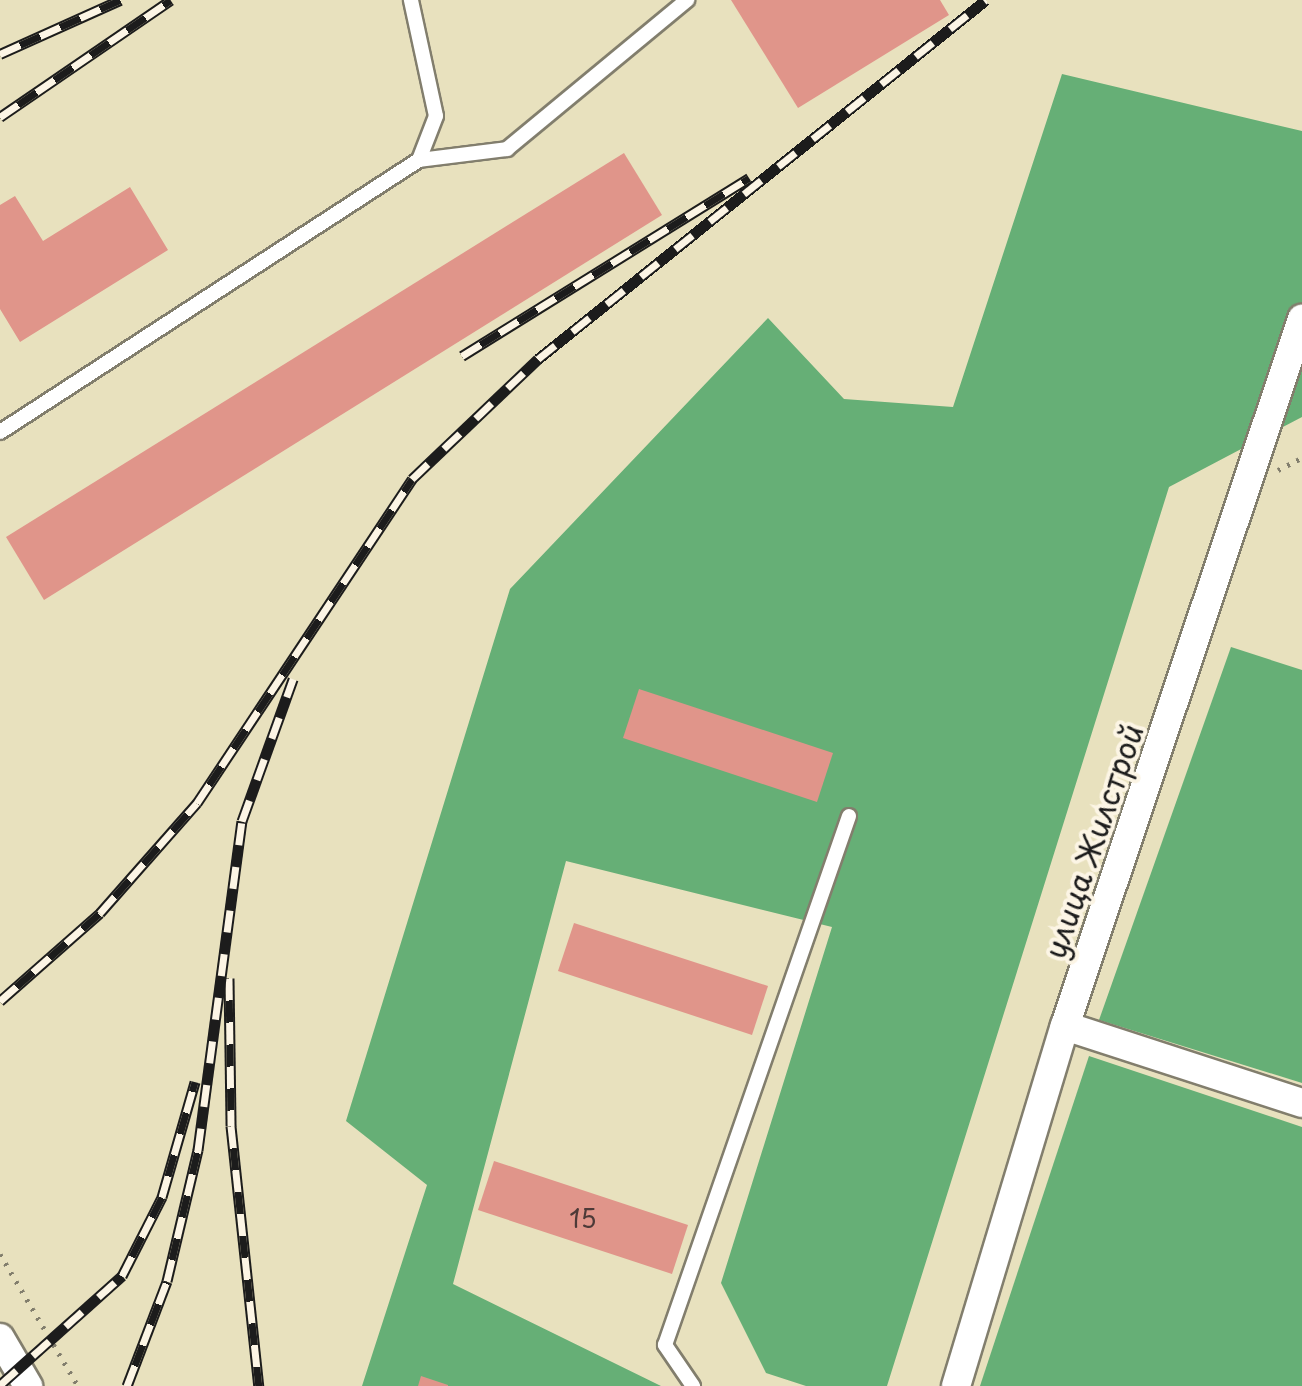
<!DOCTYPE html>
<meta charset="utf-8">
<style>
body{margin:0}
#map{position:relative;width:1302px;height:1386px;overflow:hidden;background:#e8e1be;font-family:"Playpen Sans",sans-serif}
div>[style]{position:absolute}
.forest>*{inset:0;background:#66af76}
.building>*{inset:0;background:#e0958a}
.path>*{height:5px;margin-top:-2.5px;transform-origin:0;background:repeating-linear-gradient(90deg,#827e6d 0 2.5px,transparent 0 10.5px)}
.roads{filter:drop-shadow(2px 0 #827e6d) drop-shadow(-2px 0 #827e6d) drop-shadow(0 2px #827e6d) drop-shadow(0 -2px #827e6d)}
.service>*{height:14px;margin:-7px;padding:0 7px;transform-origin:7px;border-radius:7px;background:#fff}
.minor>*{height:28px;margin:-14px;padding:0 14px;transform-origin:14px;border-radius:14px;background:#fff}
.rail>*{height:11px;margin-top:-5.5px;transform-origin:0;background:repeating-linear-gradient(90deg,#fcf5e5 0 22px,#1c1c1c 0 44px);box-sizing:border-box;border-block:2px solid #1c1c1c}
span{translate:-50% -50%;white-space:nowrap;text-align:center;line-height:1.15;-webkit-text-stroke:8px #fcf5e5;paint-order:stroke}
.number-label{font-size:25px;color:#4d3a38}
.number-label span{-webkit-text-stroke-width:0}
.street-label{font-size:30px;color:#1c1c1c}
</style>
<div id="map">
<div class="forest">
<i style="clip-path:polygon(1062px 74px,1302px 131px,1302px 417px,1169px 487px,887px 1386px,806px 1386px,766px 1373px,721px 1283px,832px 927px,566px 861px,453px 1284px,661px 1386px,362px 1386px,427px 1185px,346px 1121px,510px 589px,768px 318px,844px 399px,953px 407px)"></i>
<i style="clip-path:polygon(1231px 647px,1302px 670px,1302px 1083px,1099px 1020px)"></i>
<i style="clip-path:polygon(1089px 1056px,1302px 1127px,1302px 1386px,980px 1386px)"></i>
</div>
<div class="building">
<i style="clip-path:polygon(731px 0,940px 0,949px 15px,798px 108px)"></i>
<i style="clip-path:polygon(624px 153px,662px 215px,44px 600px,6px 537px)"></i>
<i style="clip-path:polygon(130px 187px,168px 250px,20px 342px,0 309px,0 205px,15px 196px,43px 241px)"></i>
<i style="clip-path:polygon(639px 689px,833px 753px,817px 802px,623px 738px)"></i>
<i style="clip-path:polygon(574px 923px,768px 986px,752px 1035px,558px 971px)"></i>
<i style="clip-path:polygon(494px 1161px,688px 1225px,672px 1274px,478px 1210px)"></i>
<i style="clip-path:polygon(421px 1376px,448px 1385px,448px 1386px,418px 1386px)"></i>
</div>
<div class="path">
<i style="left:1278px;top:470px;width:27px;rotate:-27deg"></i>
<i style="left:0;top:1254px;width:153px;rotate:59.4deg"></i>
</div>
<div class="roads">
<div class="service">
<i style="left:419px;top:160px;width:89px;rotate:-7.1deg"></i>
<i style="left:507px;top:149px;width:234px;rotate:-39.6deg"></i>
<i style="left:0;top:432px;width:500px;rotate:-33deg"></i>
<i style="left:419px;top:160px;width:47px;rotate:-68.9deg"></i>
<i style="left:436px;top:116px;width:119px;rotate:-102.2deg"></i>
<i style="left:693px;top:1386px;width:50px;rotate:-124.3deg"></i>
<i style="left:665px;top:1345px;width:560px;rotate:-70.82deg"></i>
</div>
<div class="minor">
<i style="left:1065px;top:1026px;width:249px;rotate:18deg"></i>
<i style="left:0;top:1338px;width:56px;rotate:59.7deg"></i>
<i style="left:956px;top:1386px;width:376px;rotate:-73.2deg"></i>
<i style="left:1065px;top:1026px;width:746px;rotate:-71.47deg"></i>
</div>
</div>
<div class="rail">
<i style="left:0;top:54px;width:132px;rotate:-24.2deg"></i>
<i style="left:0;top:117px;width:207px;rotate:-34.4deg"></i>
<i style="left:462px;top:356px;width:338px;rotate:-31.8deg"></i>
<i style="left:229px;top:978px;width:148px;rotate:89.2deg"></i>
<i style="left:231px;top:1126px;width:262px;rotate:83.9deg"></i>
<i style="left:0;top:1001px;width:133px;rotate:-41.3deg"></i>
<i style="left:100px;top:913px;width:147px;rotate:-48.6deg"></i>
<i style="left:197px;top:803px;width:389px;rotate:-56.4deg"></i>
<i style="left:412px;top:479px;width:174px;rotate:-43.6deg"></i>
<i style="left:538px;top:359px;width:574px;rotate:-38.71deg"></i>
<i style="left:0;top:1385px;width:164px;rotate:-41.8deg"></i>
<i style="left:122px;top:1276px;width:89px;rotate:-63.1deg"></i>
<i style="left:162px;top:1197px;width:120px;rotate:-74deg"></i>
<i style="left:127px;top:1386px;width:112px;rotate:-69.1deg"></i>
<i style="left:167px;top:1281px;width:135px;rotate:-76.7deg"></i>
<i style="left:198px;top:1150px;width:332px;rotate:-82.4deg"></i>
<i style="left:242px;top:821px;width:151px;rotate:-70.2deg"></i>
</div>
<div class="number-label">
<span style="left:583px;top:1218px">15</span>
</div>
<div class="street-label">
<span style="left:1093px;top:841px;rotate:-71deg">улица Жилстрой</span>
</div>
</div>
